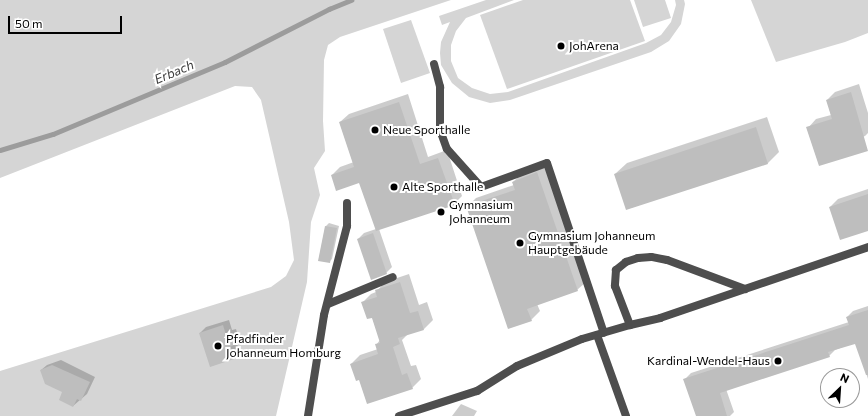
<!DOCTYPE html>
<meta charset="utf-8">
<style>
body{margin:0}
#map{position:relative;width:868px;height:416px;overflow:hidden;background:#fff;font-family:Commissioner,sans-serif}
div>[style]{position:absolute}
.green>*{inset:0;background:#d5d5d5}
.shadow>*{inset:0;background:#0003}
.stream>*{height:4.5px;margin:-2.25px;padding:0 2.25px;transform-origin:2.25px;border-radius:2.25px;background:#9c9c9c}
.building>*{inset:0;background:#bebebe}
.lane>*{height:8px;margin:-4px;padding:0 4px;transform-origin:4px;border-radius:4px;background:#4e4e4e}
.street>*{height:8px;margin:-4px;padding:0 4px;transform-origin:4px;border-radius:4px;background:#4e4e4e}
.dots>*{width:11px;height:11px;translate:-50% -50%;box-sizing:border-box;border:2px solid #fff;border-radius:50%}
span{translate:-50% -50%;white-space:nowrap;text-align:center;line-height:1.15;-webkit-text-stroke:4px #fff;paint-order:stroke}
.poi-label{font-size:12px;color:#000}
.left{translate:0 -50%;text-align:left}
.right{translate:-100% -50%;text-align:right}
.water-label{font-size:13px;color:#3d3d3d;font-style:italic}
.north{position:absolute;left:820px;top:368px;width:40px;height:40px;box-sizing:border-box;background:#fff;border:1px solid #999;border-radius:50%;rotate:25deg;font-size:11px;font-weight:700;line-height:16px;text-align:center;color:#000}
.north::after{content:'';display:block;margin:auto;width:14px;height:18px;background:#000;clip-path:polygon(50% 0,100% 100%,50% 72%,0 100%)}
.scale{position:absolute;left:8px;top:16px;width:114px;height:18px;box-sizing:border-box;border:2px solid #000;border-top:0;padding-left:5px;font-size:12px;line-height:14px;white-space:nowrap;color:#000;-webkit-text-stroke:3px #fff;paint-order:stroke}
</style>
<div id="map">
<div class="green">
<i style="clip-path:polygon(0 0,451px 0,340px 37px,328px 45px,324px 60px,323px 121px,325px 151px,314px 168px,320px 195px,311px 222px,307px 282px,276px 416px,0 416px,0 371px,271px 287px,286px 276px,294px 260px,289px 222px,261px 100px,252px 87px,235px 86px,0 178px)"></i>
<i style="clip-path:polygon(486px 0,514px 0,466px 18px,456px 31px,451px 45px,451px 61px,458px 78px,472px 88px,490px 94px,508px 92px,646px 43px,661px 35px,671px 22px,676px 5px,675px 0,684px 0,685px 4px,681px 24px,669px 41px,651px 52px,510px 100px,490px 103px,469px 97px,452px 83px,441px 65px,440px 53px,441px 42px,450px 22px,442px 25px,439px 16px)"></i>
<i style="clip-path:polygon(523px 0,630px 0,645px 41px,507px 89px,480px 15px)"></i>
<i style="clip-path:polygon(634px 0,665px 0,671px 18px,643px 27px)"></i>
<i style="clip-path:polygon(751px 0,868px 0,868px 33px,845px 42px,776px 62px)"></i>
<i style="clip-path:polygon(411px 20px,430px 73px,401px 83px,383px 29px)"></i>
</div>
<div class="shadow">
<i style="clip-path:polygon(859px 84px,868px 113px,868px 133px,865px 136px,844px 145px,808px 128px,816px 119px,831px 115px,827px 100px,835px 92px)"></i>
<i style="clip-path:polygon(408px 94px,428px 157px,447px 150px,462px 196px,454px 204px,379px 229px,392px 267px,386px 273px,358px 239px,364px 233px,376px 229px,360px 181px,332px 175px,340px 167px,354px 162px,340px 122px,349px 114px)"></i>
<i style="clip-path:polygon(767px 117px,779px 152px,768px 163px,627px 209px,615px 174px,627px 163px)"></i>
<i style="clip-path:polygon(546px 164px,586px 282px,577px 290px,537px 304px,540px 311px,531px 320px,467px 207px,476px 198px,514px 185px,513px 182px,522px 173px)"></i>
<i style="clip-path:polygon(868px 189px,868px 230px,830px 207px,838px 199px)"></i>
<i style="clip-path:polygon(329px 223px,339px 226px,332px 259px,329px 262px,326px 226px)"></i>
<i style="clip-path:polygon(409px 274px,419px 305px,427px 302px,433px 320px,424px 329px,408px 334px,402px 340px,411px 366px,416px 365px,421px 379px,412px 388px,360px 379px,351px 364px,360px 355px,378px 349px,376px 345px,380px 340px,372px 317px,363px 302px,371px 294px,376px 292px,385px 282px)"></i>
<i style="clip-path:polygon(868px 306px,868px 379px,856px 342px,835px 350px,829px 356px,726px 389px,734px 412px,730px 416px,697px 416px,685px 379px,691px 373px,849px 322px,847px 317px,853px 311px)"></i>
<i style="clip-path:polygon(229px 320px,232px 330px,236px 329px,239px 339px,236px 341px,240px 352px,234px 358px,211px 366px,200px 333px,206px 327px)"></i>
<i style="clip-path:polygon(61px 360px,95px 377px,87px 394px,73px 406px,64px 392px,41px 370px,47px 365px)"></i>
<i style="clip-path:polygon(461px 404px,477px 411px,474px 416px,452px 416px)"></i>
</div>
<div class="stream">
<i style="left:0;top:150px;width:55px;rotate:-16.8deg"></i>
<i style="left:53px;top:134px;width:186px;rotate:-22.7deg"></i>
<i style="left:225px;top:62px;width:117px;rotate:-27deg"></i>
<i style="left:329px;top:9px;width:24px;rotate:-22deg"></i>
</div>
<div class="building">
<i style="clip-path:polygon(851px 92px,868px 151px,819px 166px,806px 127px,832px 119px,826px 100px)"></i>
<i style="clip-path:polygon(399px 102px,420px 164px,438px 158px,455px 205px,376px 231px,359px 183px,336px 191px,331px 175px,354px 167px,339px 122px)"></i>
<i style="clip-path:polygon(756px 127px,768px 164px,626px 210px,614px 174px)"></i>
<i style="clip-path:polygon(537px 172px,578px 291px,527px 309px,532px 321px,508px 329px,466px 206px,515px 190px,512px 182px)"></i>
<i style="clip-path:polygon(868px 194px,868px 231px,840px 240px,829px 207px)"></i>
<i style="clip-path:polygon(325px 226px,337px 228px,330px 263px,318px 261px)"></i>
<i style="clip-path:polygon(373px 233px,387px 274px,371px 280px,357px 239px)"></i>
<i style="clip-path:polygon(400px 282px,410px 313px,418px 311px,424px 330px,398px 338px,400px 344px,393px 347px,402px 375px,407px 373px,413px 389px,367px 404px,359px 380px,356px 381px,350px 364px,378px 354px,375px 344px,380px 343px,372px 318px,367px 319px,361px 302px,377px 297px,375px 290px)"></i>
<i style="clip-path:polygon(868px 310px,868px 375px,866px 375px,855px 344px,828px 352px,830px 357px,720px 393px,727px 416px,696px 416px,683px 379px,849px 325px,846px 317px)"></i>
<i style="clip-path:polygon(223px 325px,226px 335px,230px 334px,234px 345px,230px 347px,234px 359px,210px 367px,199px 333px)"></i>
<i style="clip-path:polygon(52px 365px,90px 382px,81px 401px,77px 399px,73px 407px,59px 400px,62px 392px,45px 384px,40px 370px)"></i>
</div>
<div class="lane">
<i style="left:434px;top:64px;width:24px;rotate:75deg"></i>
<i style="left:440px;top:87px;width:43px;rotate:90deg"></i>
<i style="left:440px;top:130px;width:20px;rotate:70deg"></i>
<i style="left:447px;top:149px;width:51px;rotate:48.2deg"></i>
<i style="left:481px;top:187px;width:70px;rotate:-20deg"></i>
<i style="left:547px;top:163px;width:179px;rotate:71.5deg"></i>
<i style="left:328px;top:304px;width:70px;rotate:-22.6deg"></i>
<i style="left:597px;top:335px;width:86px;rotate:70.3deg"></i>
<i style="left:308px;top:416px;width:102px;rotate:-81deg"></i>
<i style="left:324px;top:315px;width:92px;rotate:-75.5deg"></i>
<i style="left:347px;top:226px;width:23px;rotate:-90deg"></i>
<i style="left:399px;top:416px;width:82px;rotate:-17.8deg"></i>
<i style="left:477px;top:391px;width:47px;rotate:-32deg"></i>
<i style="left:517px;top:366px;width:70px;rotate:-22.6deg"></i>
<i style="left:582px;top:339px;width:50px;rotate:-16.3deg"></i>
</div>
<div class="street">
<i style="left:745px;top:289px;width:83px;rotate:-159.6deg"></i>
<i style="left:667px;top:260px;width:16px;rotate:-169deg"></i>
<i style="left:651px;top:257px;width:13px;rotate:176deg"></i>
<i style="left:638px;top:258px;width:13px;rotate:162deg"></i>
<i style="left:626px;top:262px;width:13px;rotate:141deg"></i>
<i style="left:616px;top:270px;width:16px;rotate:94deg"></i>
<i style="left:615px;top:286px;width:42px;rotate:69deg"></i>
<i style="left:630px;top:325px;width:31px;rotate:-13deg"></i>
<i style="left:660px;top:318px;width:220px;rotate:-18.8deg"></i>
</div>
<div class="dots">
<i style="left:561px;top:46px;background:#000"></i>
<i style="left:375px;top:130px;background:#000"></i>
<i style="left:394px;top:187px;background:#000"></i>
<i style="left:441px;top:212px;background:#000"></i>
<i style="left:520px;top:243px;background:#000"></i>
<i style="left:218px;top:346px;background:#000"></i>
<i style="left:778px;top:361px;background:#000"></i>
</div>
<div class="poi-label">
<span class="left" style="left:569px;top:46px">JohArena</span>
<span class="left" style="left:383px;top:130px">Neue Sporthalle</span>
<span class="left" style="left:402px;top:187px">Alte Sporthalle</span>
<span class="left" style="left:449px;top:212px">Gymnasium<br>Johanneum</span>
<span class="left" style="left:528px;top:243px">Gymnasium Johanneum<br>Hauptgebäude</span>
<span class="left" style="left:226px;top:346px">Pfadfinder<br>Johanneum Homburg</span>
<span class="right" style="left:770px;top:361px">Kardinal-Wendel-Haus</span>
</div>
<div class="water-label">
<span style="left:174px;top:72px;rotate:-23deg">Erbach</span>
</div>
<div class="north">N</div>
<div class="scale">50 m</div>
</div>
